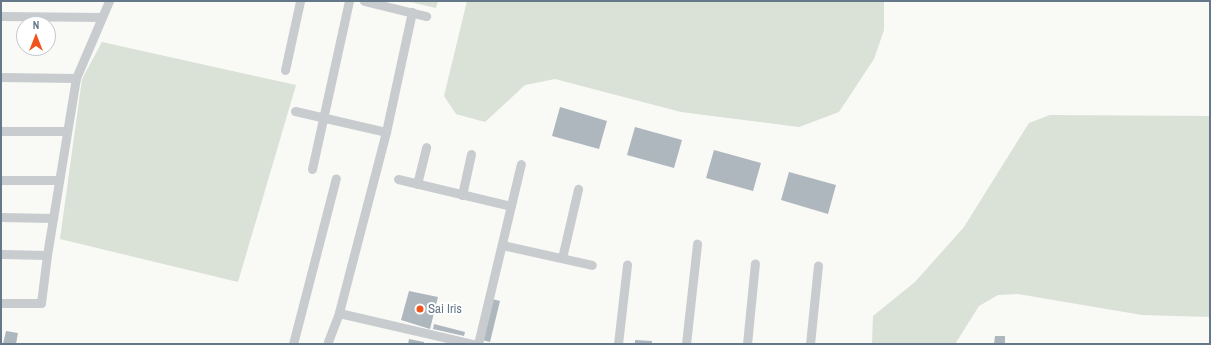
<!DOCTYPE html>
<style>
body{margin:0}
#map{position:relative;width:1211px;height:345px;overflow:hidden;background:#f9f9f6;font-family:"Archivo Narrow",sans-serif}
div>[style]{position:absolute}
.green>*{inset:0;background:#dae1d6}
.building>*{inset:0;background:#aeb7bd}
.minor>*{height:9px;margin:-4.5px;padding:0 4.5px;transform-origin:4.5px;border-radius:4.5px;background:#c8cccf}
.dots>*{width:11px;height:11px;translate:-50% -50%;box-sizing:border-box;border:2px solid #fff;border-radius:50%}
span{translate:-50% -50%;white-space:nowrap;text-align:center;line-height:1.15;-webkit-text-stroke:4px #fff;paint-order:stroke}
.poi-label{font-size:13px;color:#657889}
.left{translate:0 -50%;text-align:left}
.frame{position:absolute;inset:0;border:2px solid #657889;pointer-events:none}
.north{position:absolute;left:16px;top:16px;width:40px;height:40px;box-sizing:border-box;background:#fff;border:1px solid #c1c9d0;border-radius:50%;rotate:0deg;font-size:11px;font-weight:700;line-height:16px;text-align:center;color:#657889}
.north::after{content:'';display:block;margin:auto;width:14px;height:18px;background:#f2531c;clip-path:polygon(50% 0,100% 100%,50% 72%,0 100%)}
</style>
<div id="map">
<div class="green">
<i style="clip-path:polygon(406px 1px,438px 1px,436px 8px)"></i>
<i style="clip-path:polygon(467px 1px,884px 1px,884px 30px,874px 59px,839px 112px,799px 127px,681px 112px,555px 79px,525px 85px,485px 122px,456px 114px,444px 96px)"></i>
<i style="clip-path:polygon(102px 42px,296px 85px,238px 282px,60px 239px,82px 79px)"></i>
<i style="clip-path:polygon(1050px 115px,1210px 116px,1210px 317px,1142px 315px,1018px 294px,998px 295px,979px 306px,955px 344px,872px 344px,873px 316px,915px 282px,964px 227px,1029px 123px)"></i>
</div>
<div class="building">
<i style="clip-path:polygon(560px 107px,607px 121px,599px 149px,552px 136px)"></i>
<i style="clip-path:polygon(635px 127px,682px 140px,674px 168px,627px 155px)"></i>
<i style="clip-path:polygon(714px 150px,761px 163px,753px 191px,706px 178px)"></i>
<i style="clip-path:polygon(789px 172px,836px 185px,828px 214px,781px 200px)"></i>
<i style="clip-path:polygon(409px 291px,438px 297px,430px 329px,401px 320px)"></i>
<i style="clip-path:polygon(492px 299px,500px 301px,490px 342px,482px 340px)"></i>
<i style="clip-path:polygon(434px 324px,465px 332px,464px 336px,433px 329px)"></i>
<i style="clip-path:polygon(6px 331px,18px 333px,16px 344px,3px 344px)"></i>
<i style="clip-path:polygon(995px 336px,1005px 336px,1005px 344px,994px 344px)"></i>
<i style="clip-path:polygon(409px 339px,424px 342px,424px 344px,408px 344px)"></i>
<i style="clip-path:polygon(635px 340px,652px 341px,652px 344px,635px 344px)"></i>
</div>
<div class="minor">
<i style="left:364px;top:1px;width:64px;rotate:13.6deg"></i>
<i style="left:1px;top:16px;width:101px;rotate:0.6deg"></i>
<i style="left:285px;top:70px;width:71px;rotate:-77.7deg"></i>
<i style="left:1px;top:77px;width:75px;rotate:0.8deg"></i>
<i style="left:295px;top:111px;width:93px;rotate:13deg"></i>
<i style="left:386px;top:132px;width:187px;rotate:104.6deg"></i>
<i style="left:339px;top:313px;width:31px;rotate:111deg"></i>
<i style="left:1px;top:131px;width:66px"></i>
<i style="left:386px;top:132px;width:123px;rotate:-77.8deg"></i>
<i style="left:312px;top:169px;width:172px;rotate:-77.6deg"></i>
<i style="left:398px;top:179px;width:116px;rotate:13.4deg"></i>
<i style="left:1px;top:180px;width:58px"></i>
<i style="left:417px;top:184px;width:38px;rotate:-76deg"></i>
<i style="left:462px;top:195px;width:42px;rotate:-77.6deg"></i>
<i style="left:1px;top:217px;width:52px;rotate:1.1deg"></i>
<i style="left:502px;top:245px;width:92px;rotate:12.5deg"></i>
<i style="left:1px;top:254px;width:46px;rotate:1.2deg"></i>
<i style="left:47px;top:255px;width:179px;rotate:-80.7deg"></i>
<i style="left:76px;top:78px;width:84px;rotate:-66.8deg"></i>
<i style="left:562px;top:258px;width:71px;rotate:-76.9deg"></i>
<i style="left:1px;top:303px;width:40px"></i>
<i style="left:41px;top:303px;width:48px;rotate:-82.9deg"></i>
<i style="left:339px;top:313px;width:138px;rotate:13deg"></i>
<i style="left:293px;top:344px;width:171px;rotate:-75.5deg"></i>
<i style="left:478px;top:344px;width:185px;rotate:-76.6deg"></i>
<i style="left:618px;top:344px;width:80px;rotate:-83.5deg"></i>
<i style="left:686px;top:344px;width:101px;rotate:-83.7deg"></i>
<i style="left:747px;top:344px;width:81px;rotate:-84.4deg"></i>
<i style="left:810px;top:344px;width:79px;rotate:-84.2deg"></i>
</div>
<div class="dots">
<i style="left:420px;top:309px;background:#f2531c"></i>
</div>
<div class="poi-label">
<span class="left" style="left:428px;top:309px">Sai Iris</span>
</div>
<div class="frame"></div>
<div class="north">N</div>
</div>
